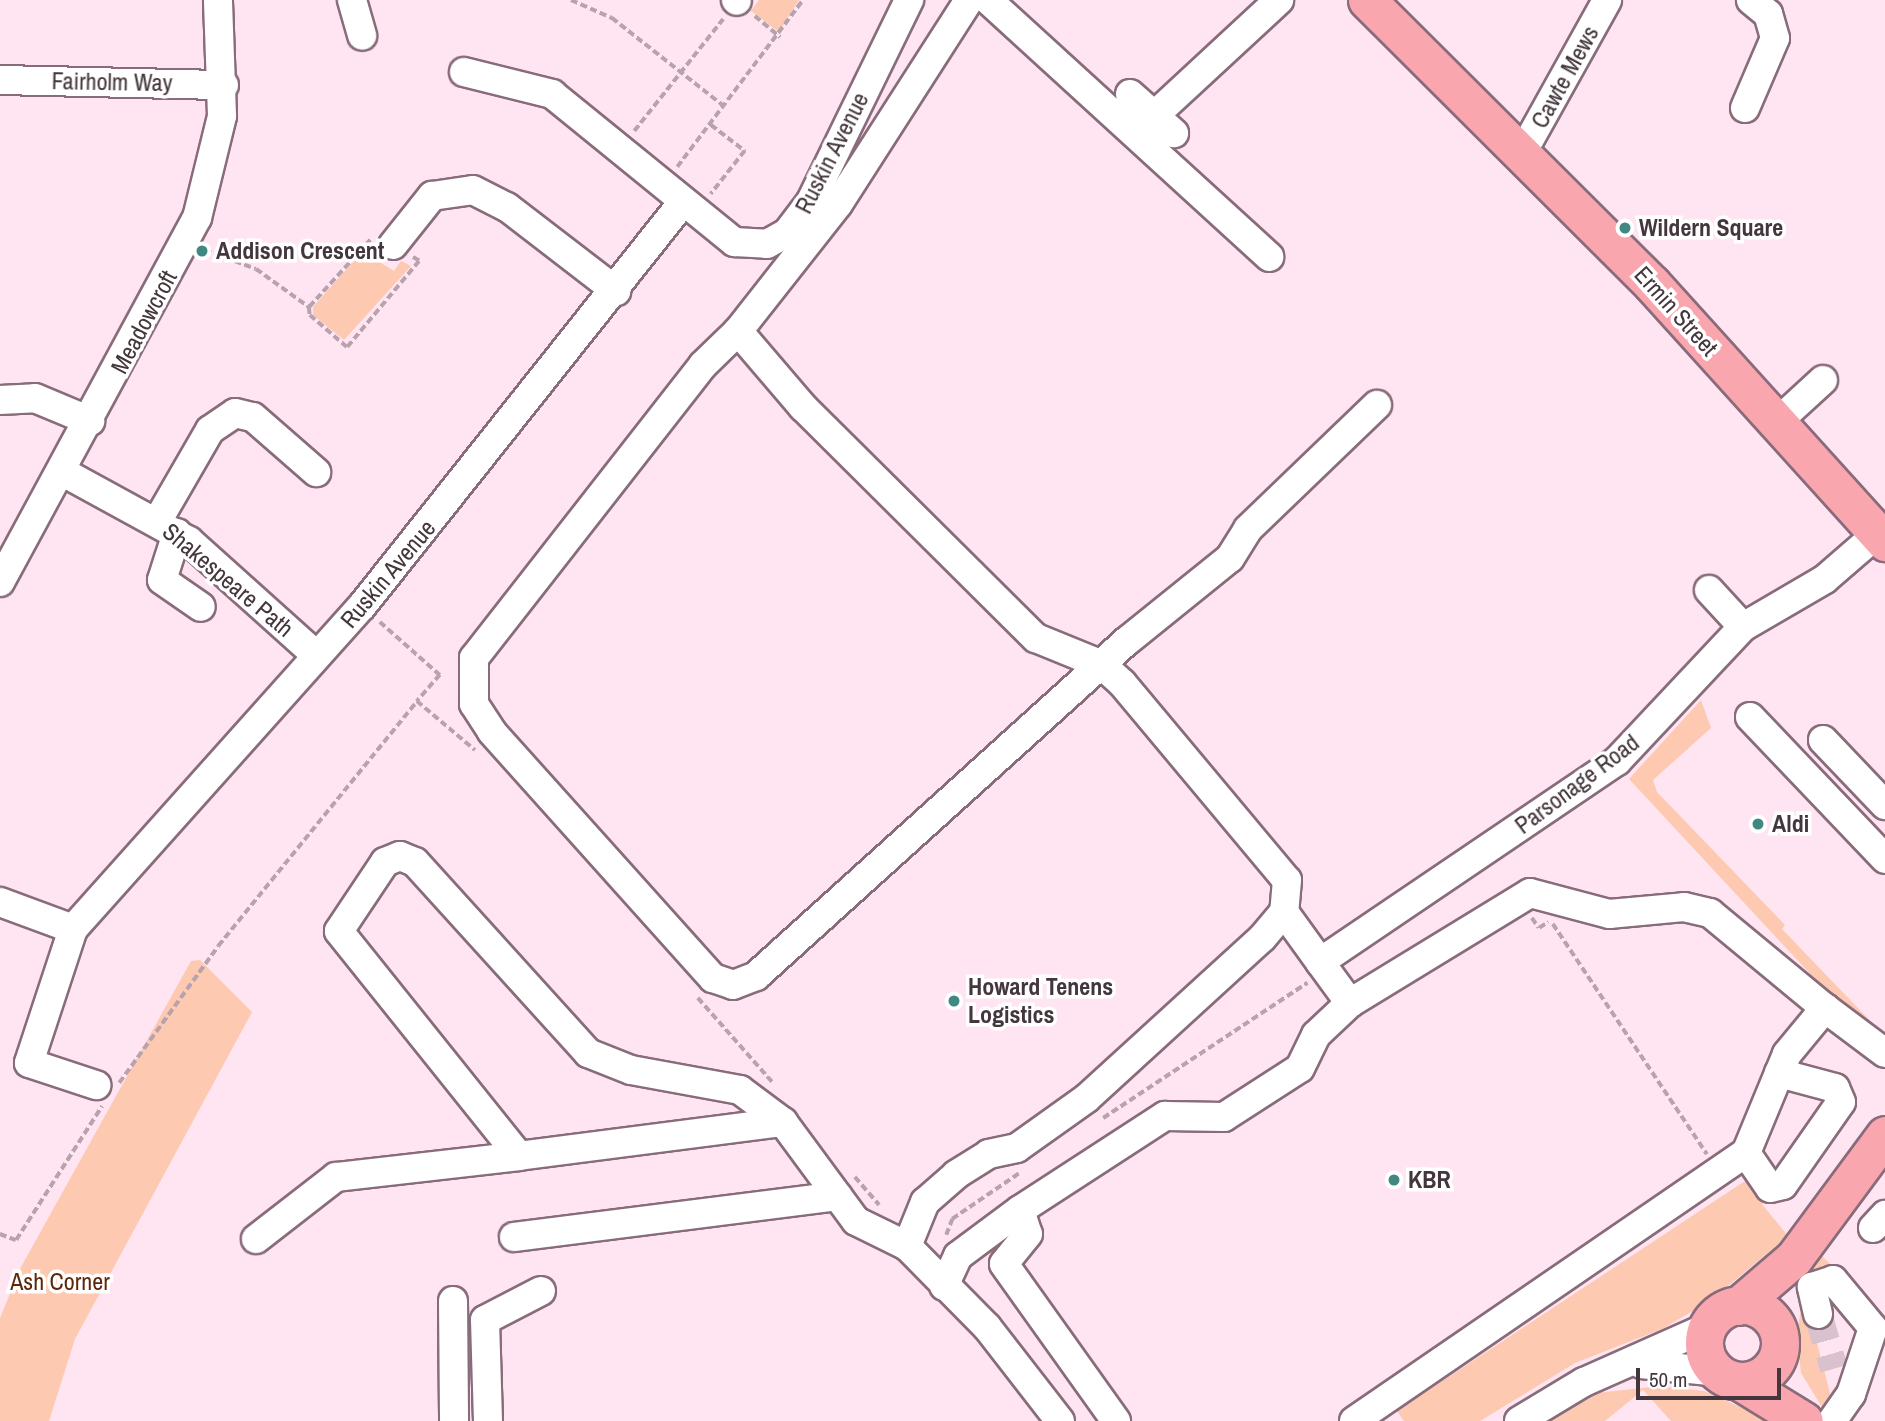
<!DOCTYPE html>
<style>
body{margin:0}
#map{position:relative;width:1885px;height:1421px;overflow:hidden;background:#ffe4f2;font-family:"Archivo Narrow",sans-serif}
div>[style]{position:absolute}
.green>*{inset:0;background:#fdcab1}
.minor-tunnel>*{height:28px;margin-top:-14px;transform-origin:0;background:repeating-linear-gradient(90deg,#d9c1ce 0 28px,transparent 0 42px)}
.path>*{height:3.5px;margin-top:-1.75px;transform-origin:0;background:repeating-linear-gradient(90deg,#b7a2ad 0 7px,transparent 0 10.5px)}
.roads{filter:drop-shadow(2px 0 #886c7b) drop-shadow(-2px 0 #886c7b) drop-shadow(0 2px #886c7b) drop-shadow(0 -2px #886c7b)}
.minor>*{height:28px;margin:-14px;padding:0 14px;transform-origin:14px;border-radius:14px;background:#fff}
.major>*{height:37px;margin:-18.5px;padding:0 18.5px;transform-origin:18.5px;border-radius:18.5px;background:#faa6af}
.major>.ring{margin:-18.5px;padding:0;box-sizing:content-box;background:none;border:37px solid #faa6af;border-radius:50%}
.dots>*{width:19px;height:19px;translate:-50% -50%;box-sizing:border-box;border:4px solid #fff;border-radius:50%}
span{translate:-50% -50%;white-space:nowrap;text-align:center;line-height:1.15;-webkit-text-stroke:7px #fff;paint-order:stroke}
.street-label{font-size:24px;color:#43363d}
.poi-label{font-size:24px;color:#43363d;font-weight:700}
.left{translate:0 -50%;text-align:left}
.park-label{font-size:24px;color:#5d2807}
.scale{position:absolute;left:1636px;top:1368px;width:145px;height:32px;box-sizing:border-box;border:4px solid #43363d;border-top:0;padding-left:9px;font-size:21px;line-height:24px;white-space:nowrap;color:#43363d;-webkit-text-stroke:5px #fff;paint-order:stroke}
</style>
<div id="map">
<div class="green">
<i style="clip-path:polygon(759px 0,799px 0,779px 32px,751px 11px)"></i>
<i style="clip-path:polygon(361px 253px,379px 253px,376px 260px,394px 271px,401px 261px,411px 266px,344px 340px,313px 315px,313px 307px)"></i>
<i style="clip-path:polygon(1701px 700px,1711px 728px,1653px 780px,1657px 792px,1785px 925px,1782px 929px,1878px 1029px,1875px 1034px,1827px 992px,1629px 779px)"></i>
<i style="clip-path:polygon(200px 960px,252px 1012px,75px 1339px,49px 1421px,0 1421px,0 1318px,21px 1267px,191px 961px)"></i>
<i style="clip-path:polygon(1751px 1177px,1769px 1199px,1762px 1204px,1788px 1236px,1710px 1301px,1662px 1329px,1575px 1363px,1480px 1421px,1404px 1421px,1397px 1411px)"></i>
<i style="clip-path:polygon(1819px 1253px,1846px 1280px,1834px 1274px,1810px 1316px,1832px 1401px,1825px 1412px,1801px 1373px,1797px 1336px,1803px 1293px)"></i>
<i style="clip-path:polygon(1660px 1386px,1704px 1391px,1772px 1421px,1671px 1421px,1643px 1390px,1605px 1421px,1543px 1421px,1596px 1393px)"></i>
</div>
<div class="minor-tunnel">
<i style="left:1818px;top:1314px;width:57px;rotate:73.8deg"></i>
</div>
<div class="path">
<i style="left:571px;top:0;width:45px;rotate:23.7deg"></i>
<i style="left:612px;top:18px;width:142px;rotate:38.2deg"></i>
<i style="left:755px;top:16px;width:33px;rotate:40deg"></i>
<i style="left:711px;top:125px;width:43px;rotate:37.4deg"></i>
<i style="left:745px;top:151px;width:55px;rotate:128.3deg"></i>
<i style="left:634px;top:131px;width:143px;rotate:-51.5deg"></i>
<i style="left:677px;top:167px;width:209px;rotate:-53deg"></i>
<i style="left:205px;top:250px;width:54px;rotate:20.4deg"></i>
<i style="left:256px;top:269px;width:65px;rotate:35.6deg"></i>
<i style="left:309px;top:307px;width:91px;rotate:-47.7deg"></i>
<i style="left:309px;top:307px;width:8px;rotate:83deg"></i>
<i style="left:310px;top:315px;width:49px;rotate:40.9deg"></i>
<i style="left:347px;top:347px;width:112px;rotate:-50.1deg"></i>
<i style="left:419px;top:261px;width:8px;rotate:-150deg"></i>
<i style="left:380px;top:622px;width:80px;rotate:41.5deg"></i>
<i style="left:440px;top:675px;width:35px;rotate:131deg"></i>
<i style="left:417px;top:701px;width:76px;rotate:40.2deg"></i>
<i style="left:1532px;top:918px;width:12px;rotate:55deg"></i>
<i style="left:1539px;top:928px;width:11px;rotate:-34deg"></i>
<i style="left:1553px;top:924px;width:277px;rotate:56.2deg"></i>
<i style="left:698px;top:998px;width:115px;rotate:48.5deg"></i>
<i style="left:119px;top:1083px;width:169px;rotate:-54.1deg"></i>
<i style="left:218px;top:946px;width:316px;rotate:-50.9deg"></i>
<i style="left:1103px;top:1118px;width:245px;rotate:-33.5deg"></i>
<i style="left:855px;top:1177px;width:37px;rotate:49deg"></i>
<i style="left:0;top:1234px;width:17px;rotate:21deg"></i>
<i style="left:16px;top:1240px;width:159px;rotate:-57.3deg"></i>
<i style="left:946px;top:1235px;width:17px;rotate:-69deg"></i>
<i style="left:952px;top:1219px;width:83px;rotate:-34.3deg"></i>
</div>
<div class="roads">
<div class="minor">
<i style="left:352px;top:0;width:37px;rotate:74deg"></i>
<i style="left:736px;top:0;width:1px;rotate:45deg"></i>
<i style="left:969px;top:0;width:242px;rotate:122.7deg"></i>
<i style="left:838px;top:204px;width:162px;rotate:128.2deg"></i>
<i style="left:738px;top:331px;width:49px;rotate:135.8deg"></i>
<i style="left:703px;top:365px;width:372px;rotate:128deg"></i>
<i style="left:474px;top:658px;width:46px;rotate:90deg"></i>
<i style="left:474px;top:704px;width:33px;rotate:57deg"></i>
<i style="left:492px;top:732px;width:331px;rotate:48.1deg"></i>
<i style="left:713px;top:978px;width:21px;rotate:19deg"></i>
<i style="left:733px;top:985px;width:25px;rotate:-21deg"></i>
<i style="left:756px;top:976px;width:500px;rotate:-42.1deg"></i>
<i style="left:1127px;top:641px;width:132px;rotate:-38.9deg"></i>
<i style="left:1230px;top:558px;width:34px;rotate:-58deg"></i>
<i style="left:1248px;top:529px;width:179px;rotate:-43.9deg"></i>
<i style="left:988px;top:0;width:381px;rotate:42.4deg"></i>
<i style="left:464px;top:72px;width:91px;rotate:14deg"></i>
<i style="left:552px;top:94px;width:235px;rotate:39.1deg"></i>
<i style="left:734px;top:242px;width:33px;rotate:3deg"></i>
<i style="left:767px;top:244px;width:23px;rotate:-29deg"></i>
<i style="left:787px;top:233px;width:40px;rotate:-53deg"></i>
<i style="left:811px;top:201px;width:224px;rotate:-64deg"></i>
<i style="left:0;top:80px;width:224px;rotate:1.3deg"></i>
<i style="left:1130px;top:94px;width:59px;rotate:41.6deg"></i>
<i style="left:1745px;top:108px;width:76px;rotate:-66.8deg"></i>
<i style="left:1775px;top:38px;width:25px;rotate:-106deg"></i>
<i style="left:1768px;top:14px;width:22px;rotate:-141deg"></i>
<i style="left:1156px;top:114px;width:168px;rotate:-42.8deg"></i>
<i style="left:1522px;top:153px;width:175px;rotate:-60.9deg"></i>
<i style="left:393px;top:245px;width:63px;rotate:-51.5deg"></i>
<i style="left:432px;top:196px;width:41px;rotate:-8.3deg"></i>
<i style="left:473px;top:190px;width:38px;rotate:27deg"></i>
<i style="left:507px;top:207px;width:138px;rotate:37.6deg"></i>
<i style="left:738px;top:331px;width:100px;rotate:49.5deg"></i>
<i style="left:803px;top:407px;width:328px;rotate:44.8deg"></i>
<i style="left:1036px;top:638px;width:71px;rotate:22.2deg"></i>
<i style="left:1102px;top:665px;width:27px;rotate:42deg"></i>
<i style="left:1122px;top:683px;width:257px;rotate:50.1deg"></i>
<i style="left:1287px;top:880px;width:32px;rotate:95deg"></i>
<i style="left:1284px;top:912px;width:34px;rotate:130deg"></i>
<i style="left:1262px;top:938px;width:237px;rotate:137.6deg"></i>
<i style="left:1087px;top:1098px;width:86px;rotate:144.5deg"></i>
<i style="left:1017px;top:1148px;width:29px;rotate:168deg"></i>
<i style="left:989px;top:1154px;width:39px;rotate:148deg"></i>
<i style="left:956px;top:1175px;width:41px;rotate:138.9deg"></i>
<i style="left:925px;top:1202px;width:48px;rotate:112.2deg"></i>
<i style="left:0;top:400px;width:35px;rotate:-3deg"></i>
<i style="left:35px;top:398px;width:60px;rotate:22.7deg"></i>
<i style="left:1775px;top:424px;width:65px;rotate:-42.5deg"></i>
<i style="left:61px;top:471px;width:146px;rotate:28.7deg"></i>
<i style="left:189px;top:541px;width:171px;rotate:41.9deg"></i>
<i style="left:158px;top:520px;width:104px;rotate:-60deg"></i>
<i style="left:210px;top:430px;width:30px;rotate:-34deg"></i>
<i style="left:235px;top:413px;width:18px;rotate:13deg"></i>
<i style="left:253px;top:417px;width:84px;rotate:41.1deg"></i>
<i style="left:177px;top:533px;width:49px;rotate:107.7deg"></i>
<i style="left:162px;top:580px;width:47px;rotate:34.7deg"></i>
<i style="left:0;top:582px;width:414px;rotate:-61.6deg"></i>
<i style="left:197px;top:218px;width:105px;rotate:-76.2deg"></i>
<i style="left:222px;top:116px;width:116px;rotate:-92deg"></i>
<i style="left:1709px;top:590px;width:50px;rotate:47.4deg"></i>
<i style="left:1750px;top:717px;width:196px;rotate:46.4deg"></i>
<i style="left:1823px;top:740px;width:90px;rotate:46.4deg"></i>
<i style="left:0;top:902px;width:78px;rotate:20.3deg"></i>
<i style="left:73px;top:929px;width:433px;rotate:-48.2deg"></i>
<i style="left:362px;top:606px;width:516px;rotate:-51.53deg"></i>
<i style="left:1284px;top:912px;width:62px;rotate:54.2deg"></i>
<i style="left:1320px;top:962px;width:359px;rotate:-34.1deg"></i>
<i style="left:1617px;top:761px;width:184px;rotate:-46.8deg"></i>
<i style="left:1743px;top:627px;width:95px;rotate:-30.3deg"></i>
<i style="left:1825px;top:579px;width:69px;rotate:-40.9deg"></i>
<i style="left:73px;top:929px;width:141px;rotate:108.2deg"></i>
<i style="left:29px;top:1063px;width:71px;rotate:18.2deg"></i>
<i style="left:1320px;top:962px;width:51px;rotate:53.8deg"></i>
<i style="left:783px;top:1122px;width:266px;rotate:172.7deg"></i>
<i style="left:519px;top:1156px;width:288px;rotate:-128.7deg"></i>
<i style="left:339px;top:931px;width:83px;rotate:-56.3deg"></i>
<i style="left:385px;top:862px;width:16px;rotate:-22deg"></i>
<i style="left:400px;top:856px;width:16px;rotate:22deg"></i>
<i style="left:415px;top:862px;width:258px;rotate:47.8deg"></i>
<i style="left:588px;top:1053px;width:46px;rotate:21.6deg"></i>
<i style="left:631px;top:1070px;width:111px;rotate:10.4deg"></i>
<i style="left:740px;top:1090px;width:54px;rotate:36.7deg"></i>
<i style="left:783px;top:1122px;width:123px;rotate:53.6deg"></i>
<i style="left:856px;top:1221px;width:57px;rotate:26.1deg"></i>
<i style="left:907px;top:1246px;width:114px;rotate:45.4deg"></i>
<i style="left:987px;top:1327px;width:119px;rotate:52.2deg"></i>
<i style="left:1746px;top:1153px;width:42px;rotate:55.6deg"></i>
<i style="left:1770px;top:1188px;width:13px;rotate:-13deg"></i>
<i style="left:1783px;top:1185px;width:101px;rotate:-55.1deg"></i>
<i style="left:1841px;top:1102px;width:15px;rotate:-113deg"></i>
<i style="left:1835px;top:1088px;width:58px;rotate:-165deg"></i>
<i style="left:1020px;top:1210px;width:25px;rotate:72deg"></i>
<i style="left:1028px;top:1234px;width:38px;rotate:129deg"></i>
<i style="left:1004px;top:1264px;width:193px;rotate:54.5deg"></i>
<i style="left:1873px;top:1228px;width:18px;rotate:-47deg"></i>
<i style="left:514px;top:1237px;width:326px;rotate:-7.2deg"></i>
<i style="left:256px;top:1239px;width:101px;rotate:-37.8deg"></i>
<i style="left:336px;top:1177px;width:184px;rotate:-6.5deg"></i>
<i style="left:944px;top:1286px;width:33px;rotate:-65deg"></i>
<i style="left:958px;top:1256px;width:77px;rotate:-36.6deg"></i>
<i style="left:1020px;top:1210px;width:173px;rotate:-33deg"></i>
<i style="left:1165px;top:1116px;width:59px;rotate:1deg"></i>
<i style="left:1224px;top:1117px;width:90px;rotate:-32.8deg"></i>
<i style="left:1300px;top:1068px;width:37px;rotate:-64deg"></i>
<i style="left:1316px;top:1035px;width:47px;rotate:-43.3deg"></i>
<i style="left:1350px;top:1003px;width:211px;rotate:-31.4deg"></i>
<i style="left:1530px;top:893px;width:82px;rotate:14.9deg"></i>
<i style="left:1609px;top:914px;width:75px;rotate:-5.3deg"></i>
<i style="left:1684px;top:907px;width:27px;rotate:13deg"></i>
<i style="left:1710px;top:913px;width:149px;rotate:39.6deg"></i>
<i style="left:453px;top:1301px;width:120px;rotate:89.5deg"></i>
<i style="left:1818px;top:1314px;width:28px;rotate:-103deg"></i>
<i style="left:1812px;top:1287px;width:22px;rotate:-18deg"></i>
<i style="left:1833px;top:1280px;width:62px;rotate:50.2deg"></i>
<i style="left:1873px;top:1328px;width:70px;rotate:108.4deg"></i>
<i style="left:1851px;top:1394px;width:33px;rotate:125deg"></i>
<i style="left:1641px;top:1364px;width:76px;rotate:6deg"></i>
<i style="left:488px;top:1421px;width:101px;rotate:-91.7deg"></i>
<i style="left:485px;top:1320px;width:63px;rotate:-27.4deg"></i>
<i style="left:1354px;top:1421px;width:475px;rotate:-34.4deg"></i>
<i style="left:1746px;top:1153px;width:107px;rotate:-67.5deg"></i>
<i style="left:1787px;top:1054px;width:60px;rotate:-50.4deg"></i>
<i style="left:1825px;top:1008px;width:75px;rotate:36.9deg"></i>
<i style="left:1519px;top:1421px;width:76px;rotate:-31deg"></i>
<i style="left:1584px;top:1382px;width:136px;rotate:-23.9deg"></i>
</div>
<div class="major">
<i style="left:1367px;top:0;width:402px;rotate:44.9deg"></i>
<i style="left:1652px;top:284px;width:348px;rotate:47.9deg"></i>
<i class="ring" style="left:1704px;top:1305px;width:39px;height:39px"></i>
<i style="left:1738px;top:1306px;width:74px;rotate:-40.6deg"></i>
<i style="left:1794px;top:1258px;width:153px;rotate:-53.5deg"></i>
<i style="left:1739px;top:1381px;width:76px;rotate:31.6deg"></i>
</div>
</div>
<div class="dots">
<i style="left:1625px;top:228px;background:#418882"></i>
<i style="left:202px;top:251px;background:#418882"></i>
<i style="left:1758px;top:824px;background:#418882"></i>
<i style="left:954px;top:1001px;background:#418882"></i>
<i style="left:1394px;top:1180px;background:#418882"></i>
</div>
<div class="street-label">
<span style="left:1565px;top:77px;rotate:-61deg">Cawte Mews</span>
<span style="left:112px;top:82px;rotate:1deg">Fairholm Way</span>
<span style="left:832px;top:153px;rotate:-63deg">Ruskin Avenue</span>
<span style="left:1676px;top:311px;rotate:48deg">Ermin Street</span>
<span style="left:144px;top:322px;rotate:-62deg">Meadowcroft</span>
<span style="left:388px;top:574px;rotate:-50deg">Ruskin Avenue</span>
<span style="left:228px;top:580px;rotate:40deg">Shakespeare Path</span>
<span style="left:1577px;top:784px;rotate:-37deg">Parsonage Road</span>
</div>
<div class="poi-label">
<span class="left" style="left:1639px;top:228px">Wildern Square</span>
<span class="left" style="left:216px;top:251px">Addison Crescent</span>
<span class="left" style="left:1772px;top:824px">Aldi</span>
<span class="left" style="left:968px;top:1001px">Howard Tenens<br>Logistics</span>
<span class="left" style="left:1408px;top:1180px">KBR</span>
</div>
<div class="park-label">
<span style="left:60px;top:1282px">Ash Corner</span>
</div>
<div class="scale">50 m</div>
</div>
